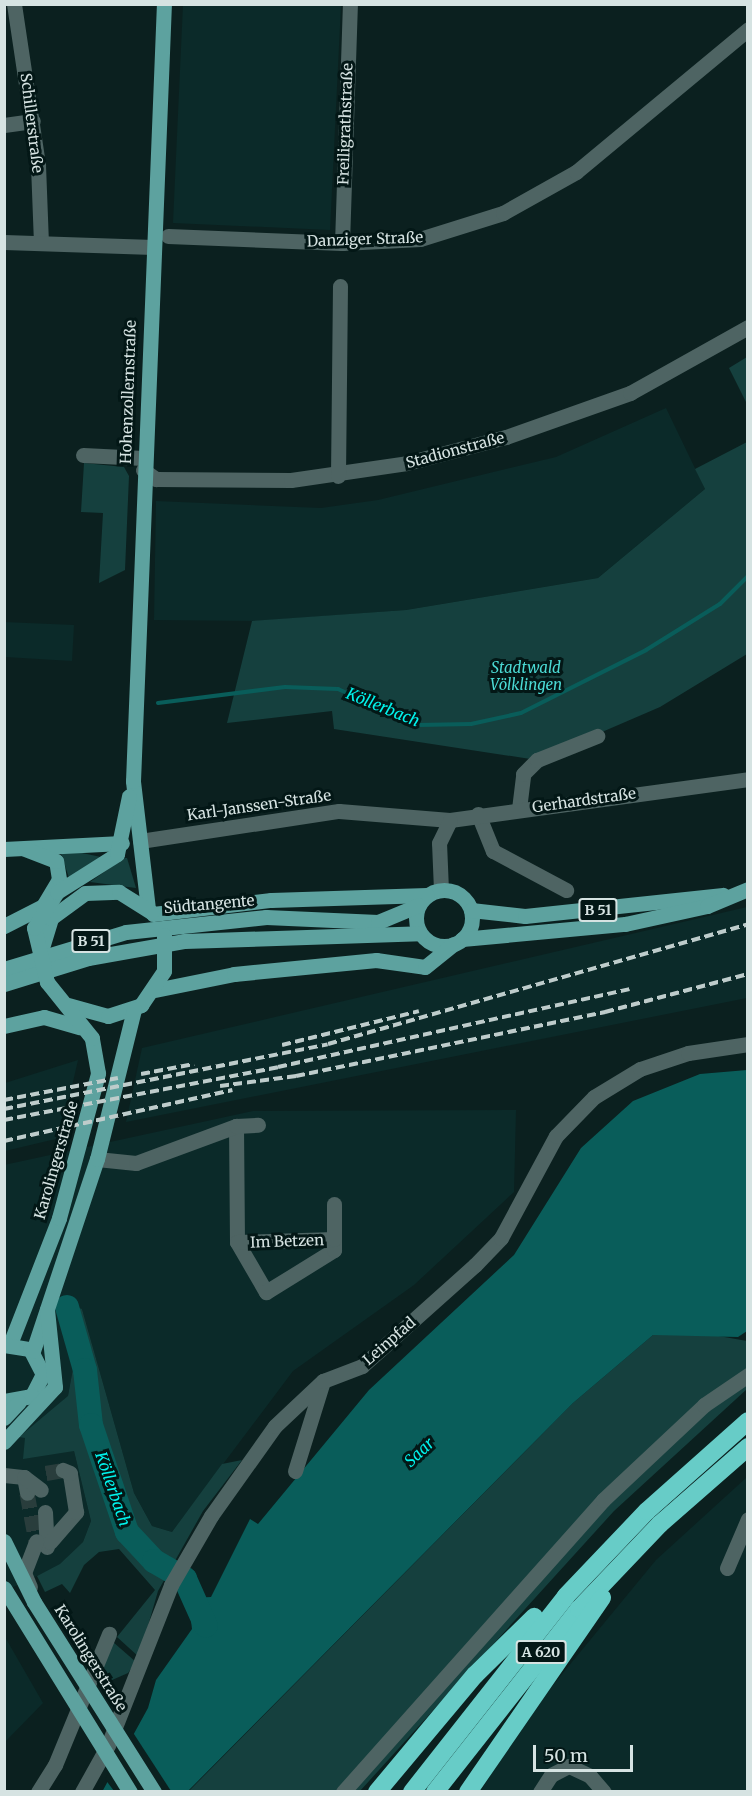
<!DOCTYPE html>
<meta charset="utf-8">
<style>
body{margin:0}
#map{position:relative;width:752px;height:1796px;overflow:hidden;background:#0b201f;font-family:Merriweather,serif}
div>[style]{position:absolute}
.built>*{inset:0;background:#0b2a29}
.green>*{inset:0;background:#15403e}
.water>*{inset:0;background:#095d5a}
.pier>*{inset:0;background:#0b201f}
.stream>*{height:4px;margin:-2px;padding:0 2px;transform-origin:2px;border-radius:2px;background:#095d5a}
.river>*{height:24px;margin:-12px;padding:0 12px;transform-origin:12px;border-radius:12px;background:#095d5a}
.minor-tunnel>*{height:15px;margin-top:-7.5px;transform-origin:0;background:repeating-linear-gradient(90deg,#293d3c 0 15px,transparent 0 23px)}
.minor>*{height:15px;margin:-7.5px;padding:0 7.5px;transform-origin:7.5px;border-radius:7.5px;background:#4e6463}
.major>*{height:15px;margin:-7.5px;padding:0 7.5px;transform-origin:7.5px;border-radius:7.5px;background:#5da29f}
.major>.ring{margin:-7.5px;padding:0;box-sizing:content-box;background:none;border:15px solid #5da29f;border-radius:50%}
.highway>*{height:18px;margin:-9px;padding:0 9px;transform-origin:9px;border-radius:9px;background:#67ccc7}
.rail>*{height:4px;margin-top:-2px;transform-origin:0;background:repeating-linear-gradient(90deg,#becccb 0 9px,transparent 0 13.5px)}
span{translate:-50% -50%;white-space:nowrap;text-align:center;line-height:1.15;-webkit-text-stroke:6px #031716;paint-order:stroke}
.shield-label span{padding:2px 4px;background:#031716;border:2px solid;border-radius:4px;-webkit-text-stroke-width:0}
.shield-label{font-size:14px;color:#d6e3e2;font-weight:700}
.street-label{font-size:15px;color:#d6e3e2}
.park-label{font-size:15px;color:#4bdad4;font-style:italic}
.water-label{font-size:16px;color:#01f4ed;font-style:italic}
.frame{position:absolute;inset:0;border:6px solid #d6e3e2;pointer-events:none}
.scale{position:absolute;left:533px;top:1745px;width:100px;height:27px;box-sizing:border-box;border:3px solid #d6e3e2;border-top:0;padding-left:8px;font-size:18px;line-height:21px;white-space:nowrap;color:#d6e3e2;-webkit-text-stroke:4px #031716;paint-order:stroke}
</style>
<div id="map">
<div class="built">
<i style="clip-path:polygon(183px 5px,341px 5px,330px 230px,173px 223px)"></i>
<i style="clip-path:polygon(666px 408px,705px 489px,598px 578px,406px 610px,257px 621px,154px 620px,156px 501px,321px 508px,378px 500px,556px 457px)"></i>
<i style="clip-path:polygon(4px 622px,74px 625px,72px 661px,5px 657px)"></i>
<i style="clip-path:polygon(747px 907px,747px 998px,126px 1122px,142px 1048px)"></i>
<i style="clip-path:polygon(78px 1060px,60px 1138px,5px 1151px,5px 1083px)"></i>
<i style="clip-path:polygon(516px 1110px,514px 1192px,414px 1285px,293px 1371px,172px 1532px,152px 1526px,134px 1493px,82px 1309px,61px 1320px,74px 1363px,68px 1396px,74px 1451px,91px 1521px,83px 1542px,60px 1565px,5px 1591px,4px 1165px,253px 1111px)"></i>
<i style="clip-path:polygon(747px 1477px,747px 1791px,480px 1792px,530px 1713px,656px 1560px)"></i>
<i style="clip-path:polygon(5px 1637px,43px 1703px,5px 1742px,4px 1742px)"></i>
</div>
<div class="green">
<i style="clip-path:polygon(747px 357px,747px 404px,729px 368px)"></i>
<i style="clip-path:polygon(747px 442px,747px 654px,660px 707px,537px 760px,334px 729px,332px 711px,227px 723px,252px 621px,406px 610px,598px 578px,705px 489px,695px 469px)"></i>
<i style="clip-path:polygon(84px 463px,124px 467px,129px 476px,125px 570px,99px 583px,103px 513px,81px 512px)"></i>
<i style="clip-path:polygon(61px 853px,82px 853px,101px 857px,69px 878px)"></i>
<i style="clip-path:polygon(127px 858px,136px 888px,90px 882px,124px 858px)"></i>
<i style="clip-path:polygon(67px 1304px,82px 1309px,134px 1493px,152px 1526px,172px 1532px,222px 1464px,242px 1460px,203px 1511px,158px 1591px,139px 1657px,117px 1637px,155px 1590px,119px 1549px,99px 1552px,84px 1565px,70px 1593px,62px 1584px,45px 1592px,37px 1576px,60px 1564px,83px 1542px,91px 1521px,74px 1451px,23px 1459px,25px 1438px,19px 1437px,68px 1396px,74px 1363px,61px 1320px)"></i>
<i style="clip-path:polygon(696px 1332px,747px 1341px,747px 1389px,614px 1511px,360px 1791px,188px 1792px,573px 1403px,653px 1335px)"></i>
<i style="clip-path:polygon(113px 1642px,136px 1662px,128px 1673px,103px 1684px,98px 1676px)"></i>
</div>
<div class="water">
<i style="clip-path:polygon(747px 1070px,747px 1331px,738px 1337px,653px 1335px,573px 1403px,188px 1791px,102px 1792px,148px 1708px,156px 1680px,192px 1629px,189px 1604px,193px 1598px,211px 1597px,250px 1519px,258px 1524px,369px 1390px,514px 1255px,581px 1148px,633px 1101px,700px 1074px)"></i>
</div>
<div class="pier">
<i style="clip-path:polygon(132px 1731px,171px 1791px,114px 1791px,105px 1779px)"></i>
</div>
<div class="stream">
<i style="left:158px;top:703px;width:128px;rotate:-7.2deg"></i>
<i style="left:285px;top:687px;width:53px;rotate:2.2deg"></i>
<i style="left:338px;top:689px;width:88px;rotate:24.2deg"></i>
<i style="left:418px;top:725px;width:53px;rotate:-1.1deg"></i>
<i style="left:471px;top:724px;width:51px;rotate:-12.4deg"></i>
<i style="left:521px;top:713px;width:140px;rotate:-26.7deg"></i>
<i style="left:646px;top:650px;width:87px;rotate:-31.9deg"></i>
<i style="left:720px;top:604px;width:40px;rotate:-45deg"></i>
</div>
<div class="river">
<i style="left:67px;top:1307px;width:66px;rotate:74.1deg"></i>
<i style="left:85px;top:1370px;width:55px;rotate:83.8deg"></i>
<i style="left:91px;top:1425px;width:113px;rotate:71.4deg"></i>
<i style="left:127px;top:1532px;width:40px;rotate:47deg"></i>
<i style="left:154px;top:1561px;width:36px;rotate:30deg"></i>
<i style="left:185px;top:1579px;width:51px;rotate:65.9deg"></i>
</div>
<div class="minor-tunnel">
<i style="left:46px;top:1473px;width:17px;rotate:-10deg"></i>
<i style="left:27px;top:1493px;width:49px;rotate:79.4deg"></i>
</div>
<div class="minor">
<i style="left:14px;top:4px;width:163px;rotate:81.5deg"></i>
<i style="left:38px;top:165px;width:78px;rotate:87.8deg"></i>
<i style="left:4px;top:125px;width:29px;rotate:-8deg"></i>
<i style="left:168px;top:236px;width:174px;rotate:2.3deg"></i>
<i style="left:342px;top:243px;width:78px;rotate:-2.9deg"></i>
<i style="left:420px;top:239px;width:87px;rotate:-17.4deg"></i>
<i style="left:503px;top:213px;width:84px;rotate:-29.3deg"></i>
<i style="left:576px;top:172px;width:224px;rotate:-39.7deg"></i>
<i style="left:4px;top:242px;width:149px;rotate:1.9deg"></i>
<i style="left:342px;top:243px;width:239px;rotate:-88.1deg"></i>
<i style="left:83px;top:455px;width:60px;rotate:2.9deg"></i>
<i style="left:143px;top:470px;width:16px;rotate:35deg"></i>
<i style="left:156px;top:479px;width:135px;rotate:0.4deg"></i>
<i style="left:291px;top:480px;width:117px;rotate:-8.3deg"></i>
<i style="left:407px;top:463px;width:102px;rotate:-14.7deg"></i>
<i style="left:506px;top:437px;width:132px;rotate:-19.5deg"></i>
<i style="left:630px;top:393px;width:135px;rotate:-29.2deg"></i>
<i style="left:338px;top:476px;width:190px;rotate:-89.4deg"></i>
<i style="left:519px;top:809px;width:35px;rotate:-83deg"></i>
<i style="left:523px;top:774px;width:20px;rotate:-45deg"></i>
<i style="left:537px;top:760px;width:65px;rotate:-21.8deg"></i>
<i style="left:478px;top:814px;width:40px;rotate:68deg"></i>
<i style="left:493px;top:851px;width:83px;rotate:28.1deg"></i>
<i style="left:140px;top:841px;width:201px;rotate:-8.6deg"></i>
<i style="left:339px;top:811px;width:111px;rotate:4.6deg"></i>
<i style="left:450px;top:820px;width:301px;rotate:-7.8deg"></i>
<i style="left:441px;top:890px;width:47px;rotate:-92.4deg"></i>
<i style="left:439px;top:843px;width:25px;rotate:-64deg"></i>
<i style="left:236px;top:1126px;width:116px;rotate:89.5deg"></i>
<i style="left:237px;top:1242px;width:58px;rotate:59.9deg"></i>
<i style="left:266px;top:1292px;width:80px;rotate:-31.7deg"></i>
<i style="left:334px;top:1250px;width:11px;rotate:-90deg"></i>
<i style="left:334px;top:1239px;width:97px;rotate:178.2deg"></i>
<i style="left:97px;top:1159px;width:39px;rotate:6deg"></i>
<i style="left:136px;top:1163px;width:107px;rotate:-20.3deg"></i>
<i style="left:236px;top:1126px;width:22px;rotate:-3deg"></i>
<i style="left:334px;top:1239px;width:35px;rotate:-90deg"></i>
<i style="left:295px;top:1471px;width:94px;rotate:-72.7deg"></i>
<i style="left:4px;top:1475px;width:20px;rotate:6deg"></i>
<i style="left:24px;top:1477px;width:16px;rotate:79deg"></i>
<i style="left:24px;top:1477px;width:21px;rotate:37deg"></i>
<i style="left:45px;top:1512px;width:35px;rotate:87deg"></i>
<i style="left:50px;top:1542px;width:40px;rotate:-49deg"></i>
<i style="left:76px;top:1512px;width:39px;rotate:-99deg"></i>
<i style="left:70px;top:1473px;width:8px;rotate:-157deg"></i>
<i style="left:727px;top:1568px;width:53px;rotate:-66.8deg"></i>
<i style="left:30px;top:1587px;width:15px;rotate:-113deg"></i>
<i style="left:24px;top:1573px;width:34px;rotate:-69deg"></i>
<i style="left:38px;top:1792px;width:32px;rotate:-58deg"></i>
<i style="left:55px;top:1765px;width:142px;rotate:-67.6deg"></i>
<i style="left:82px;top:1792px;width:54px;rotate:-61deg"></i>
<i style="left:108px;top:1745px;width:172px;rotate:-68.5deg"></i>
<i style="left:171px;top:1585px;width:80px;rotate:-59.9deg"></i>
<i style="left:211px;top:1516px;width:110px;rotate:-54.6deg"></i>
<i style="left:275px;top:1426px;width:66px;rotate:-43.2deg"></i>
<i style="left:323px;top:1381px;width:42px;rotate:-21deg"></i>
<i style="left:362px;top:1366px;width:152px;rotate:-41.8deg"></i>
<i style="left:475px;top:1265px;width:37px;rotate:-46deg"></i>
<i style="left:501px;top:1238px;width:116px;rotate:-61.7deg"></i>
<i style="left:556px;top:1136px;width:54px;rotate:-45.7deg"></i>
<i style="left:594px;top:1097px;width:54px;rotate:-31.3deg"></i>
<i style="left:640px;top:1069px;width:51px;rotate:-18.4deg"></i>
<i style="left:688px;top:1053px;width:61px;rotate:-8.5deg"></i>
<i style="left:343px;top:1792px;width:391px;rotate:-48.3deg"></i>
<i style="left:603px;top:1500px;width:139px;rotate:-43.2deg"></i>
<i style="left:704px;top:1405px;width:53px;rotate:-34.3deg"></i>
<i style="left:540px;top:1792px;width:20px;rotate:-57deg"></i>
<i style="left:551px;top:1775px;width:20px;rotate:-27deg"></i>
<i style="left:569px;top:1766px;width:23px;rotate:25deg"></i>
<i style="left:590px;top:1776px;width:21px;rotate:49deg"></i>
</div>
<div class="major">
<i style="left:4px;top:849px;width:118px;rotate:-2.9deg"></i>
<i class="ring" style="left:416px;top:890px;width:41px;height:41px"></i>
<i style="left:148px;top:909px;width:129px;rotate:-96.7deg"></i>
<i style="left:133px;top:781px;width:778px;rotate:-87.72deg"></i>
<i style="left:471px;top:910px;width:54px;rotate:6.3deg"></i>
<i style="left:525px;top:916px;width:199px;rotate:-6.1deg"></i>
<i style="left:153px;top:914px;width:119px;rotate:-6.8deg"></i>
<i style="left:271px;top:900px;width:156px;rotate:-1.8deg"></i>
<i style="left:4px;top:926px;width:44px;rotate:-27.1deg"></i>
<i style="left:43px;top:906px;width:31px;rotate:-59deg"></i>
<i style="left:59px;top:879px;width:18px;rotate:-99deg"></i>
<i style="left:56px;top:861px;width:34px;rotate:-159deg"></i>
<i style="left:462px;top:939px;width:164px;rotate:-5.3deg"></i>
<i style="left:625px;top:924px;width:84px;rotate:-12.4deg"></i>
<i style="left:707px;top:906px;width:44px;rotate:-22.5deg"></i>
<i style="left:41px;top:951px;width:34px;rotate:-73deg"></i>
<i style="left:51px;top:918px;width:42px;rotate:-36.3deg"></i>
<i style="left:85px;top:893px;width:34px;rotate:-2deg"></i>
<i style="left:119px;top:892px;width:38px;rotate:32deg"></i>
<i style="left:4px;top:969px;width:127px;rotate:-16.9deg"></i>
<i style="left:126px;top:932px;width:141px;rotate:-6.1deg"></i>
<i style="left:266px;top:917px;width:112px;rotate:2.6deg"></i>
<i style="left:378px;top:922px;width:44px;rotate:-22.5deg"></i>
<i style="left:4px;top:984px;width:88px;rotate:-17.2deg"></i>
<i style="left:88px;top:958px;width:97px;rotate:-10deg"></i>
<i style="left:184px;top:941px;width:236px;rotate:-1.9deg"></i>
<i style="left:155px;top:990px;width:81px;rotate:-11.4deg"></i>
<i style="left:234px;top:974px;width:143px;rotate:-5.6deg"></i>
<i style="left:376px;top:960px;width:49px;rotate:8.1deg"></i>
<i style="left:425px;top:967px;width:36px;rotate:-39deg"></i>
<i style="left:68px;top:1005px;width:41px;rotate:15.4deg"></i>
<i style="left:108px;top:1016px;width:35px;rotate:-18deg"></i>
<i style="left:141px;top:1005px;width:41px;rotate:-55.9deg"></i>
<i style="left:164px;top:971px;width:36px;rotate:-90deg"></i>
<i style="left:4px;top:1026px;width:41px;rotate:-12.7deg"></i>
<i style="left:44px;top:1017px;width:37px;rotate:16deg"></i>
<i style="left:10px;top:1344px;width:135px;rotate:-68.7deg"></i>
<i style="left:59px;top:1218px;width:150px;rotate:-74.9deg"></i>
<i style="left:98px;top:1073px;width:36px;rotate:-100deg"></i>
<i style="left:92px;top:1038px;width:72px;rotate:-128.8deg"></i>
<i style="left:47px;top:982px;width:56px;rotate:-103.5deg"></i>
<i style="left:34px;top:928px;width:43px;rotate:-57.4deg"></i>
<i style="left:57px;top:892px;width:71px;rotate:-32.3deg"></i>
<i style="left:117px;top:854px;width:59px;rotate:-78.3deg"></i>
<i style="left:4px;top:1345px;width:26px;rotate:9deg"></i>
<i style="left:30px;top:1349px;width:28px;rotate:63deg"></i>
<i style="left:43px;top:1374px;width:25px;rotate:117deg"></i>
<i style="left:32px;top:1396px;width:28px;rotate:170deg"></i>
<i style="left:33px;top:1351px;width:202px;rotate:-71.6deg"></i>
<i style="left:97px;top:1159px;width:154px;rotate:-76.1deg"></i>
<i style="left:4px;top:1418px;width:22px;rotate:-47deg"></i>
<i style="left:4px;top:1442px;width:75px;rotate:-47.2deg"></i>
<i style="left:55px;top:1387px;width:78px;rotate:-95.9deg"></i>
<i style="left:4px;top:1541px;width:68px;rotate:63.8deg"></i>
<i style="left:34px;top:1602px;width:225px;rotate:57.7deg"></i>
<i style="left:4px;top:1588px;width:240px;rotate:58.3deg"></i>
</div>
<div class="highway">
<i style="left:377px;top:1792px;width:153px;rotate:-50.1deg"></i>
<i style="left:475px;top:1675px;width:83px;rotate:-44.5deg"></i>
<i style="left:412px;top:1792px;width:249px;rotate:-51.8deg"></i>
<i style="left:566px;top:1596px;width:117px;rotate:-46.4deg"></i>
<i style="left:647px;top:1511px;width:135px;rotate:-41.7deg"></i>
<i style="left:435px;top:1792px;width:233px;rotate:-51.8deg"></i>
<i style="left:579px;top:1609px;width:117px;rotate:-46.4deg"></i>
<i style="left:660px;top:1524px;width:117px;rotate:-41.2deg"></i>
<i style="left:468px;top:1792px;width:236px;rotate:-55.4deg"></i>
</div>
<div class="rail">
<i style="left:282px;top:1045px;width:141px;rotate:-13.9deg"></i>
<i style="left:141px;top:1074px;width:54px;rotate:-10.7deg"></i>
<i style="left:220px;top:1086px;width:77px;rotate:-7.5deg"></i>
<i style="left:296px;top:1076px;width:316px;rotate:-11.7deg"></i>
<i style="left:605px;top:1012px;width:148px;rotate:-14.9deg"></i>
<i style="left:4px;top:1100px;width:116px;rotate:-10.9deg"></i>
<i style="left:4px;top:1109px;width:330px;rotate:-11.3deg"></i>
<i style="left:328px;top:1044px;width:437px;rotate:-15.9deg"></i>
<i style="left:4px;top:1120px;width:279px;rotate:-10.9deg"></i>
<i style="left:278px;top:1067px;width:360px;rotate:-12.5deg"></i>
<i style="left:4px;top:1141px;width:234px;rotate:-12.6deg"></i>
</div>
<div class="shield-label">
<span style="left:598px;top:910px">B 51</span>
<span style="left:91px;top:941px">B 51</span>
<span style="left:541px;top:1652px">A 620</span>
</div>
<div class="street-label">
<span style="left:32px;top:123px;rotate:83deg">Schillerstraße</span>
<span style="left:345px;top:124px;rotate:-88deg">Freiligrathstraße</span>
<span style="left:365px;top:239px;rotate:-2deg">Danziger Straße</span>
<span style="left:128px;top:392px;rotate:-88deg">Hohenzollernstraße</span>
<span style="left:455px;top:450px;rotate:-15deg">Stadionstraße</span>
<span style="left:584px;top:800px;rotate:-8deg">Gerhardstraße</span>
<span style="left:259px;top:805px;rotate:-8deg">Karl-Janssen-Straße</span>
<span style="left:209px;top:904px;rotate:-5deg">Südtangente</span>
<span style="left:56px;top:1160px;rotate:-74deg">Karolingerstraße</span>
<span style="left:287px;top:1241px;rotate:-2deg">Im Betzen</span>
<span style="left:389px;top:1341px;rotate:-41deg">Leinpfad</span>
<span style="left:91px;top:1658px;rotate:58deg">Karolingerstraße</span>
</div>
<div class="park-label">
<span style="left:526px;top:676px">Stadtwald<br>Völklingen</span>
</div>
<div class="water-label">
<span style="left:383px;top:707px;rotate:22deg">Köllerbach</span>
<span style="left:419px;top:1452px;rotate:-43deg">Saar</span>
<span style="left:113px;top:1489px;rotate:71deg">Köllerbach</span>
</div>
<div class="frame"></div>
<div class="scale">50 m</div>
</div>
